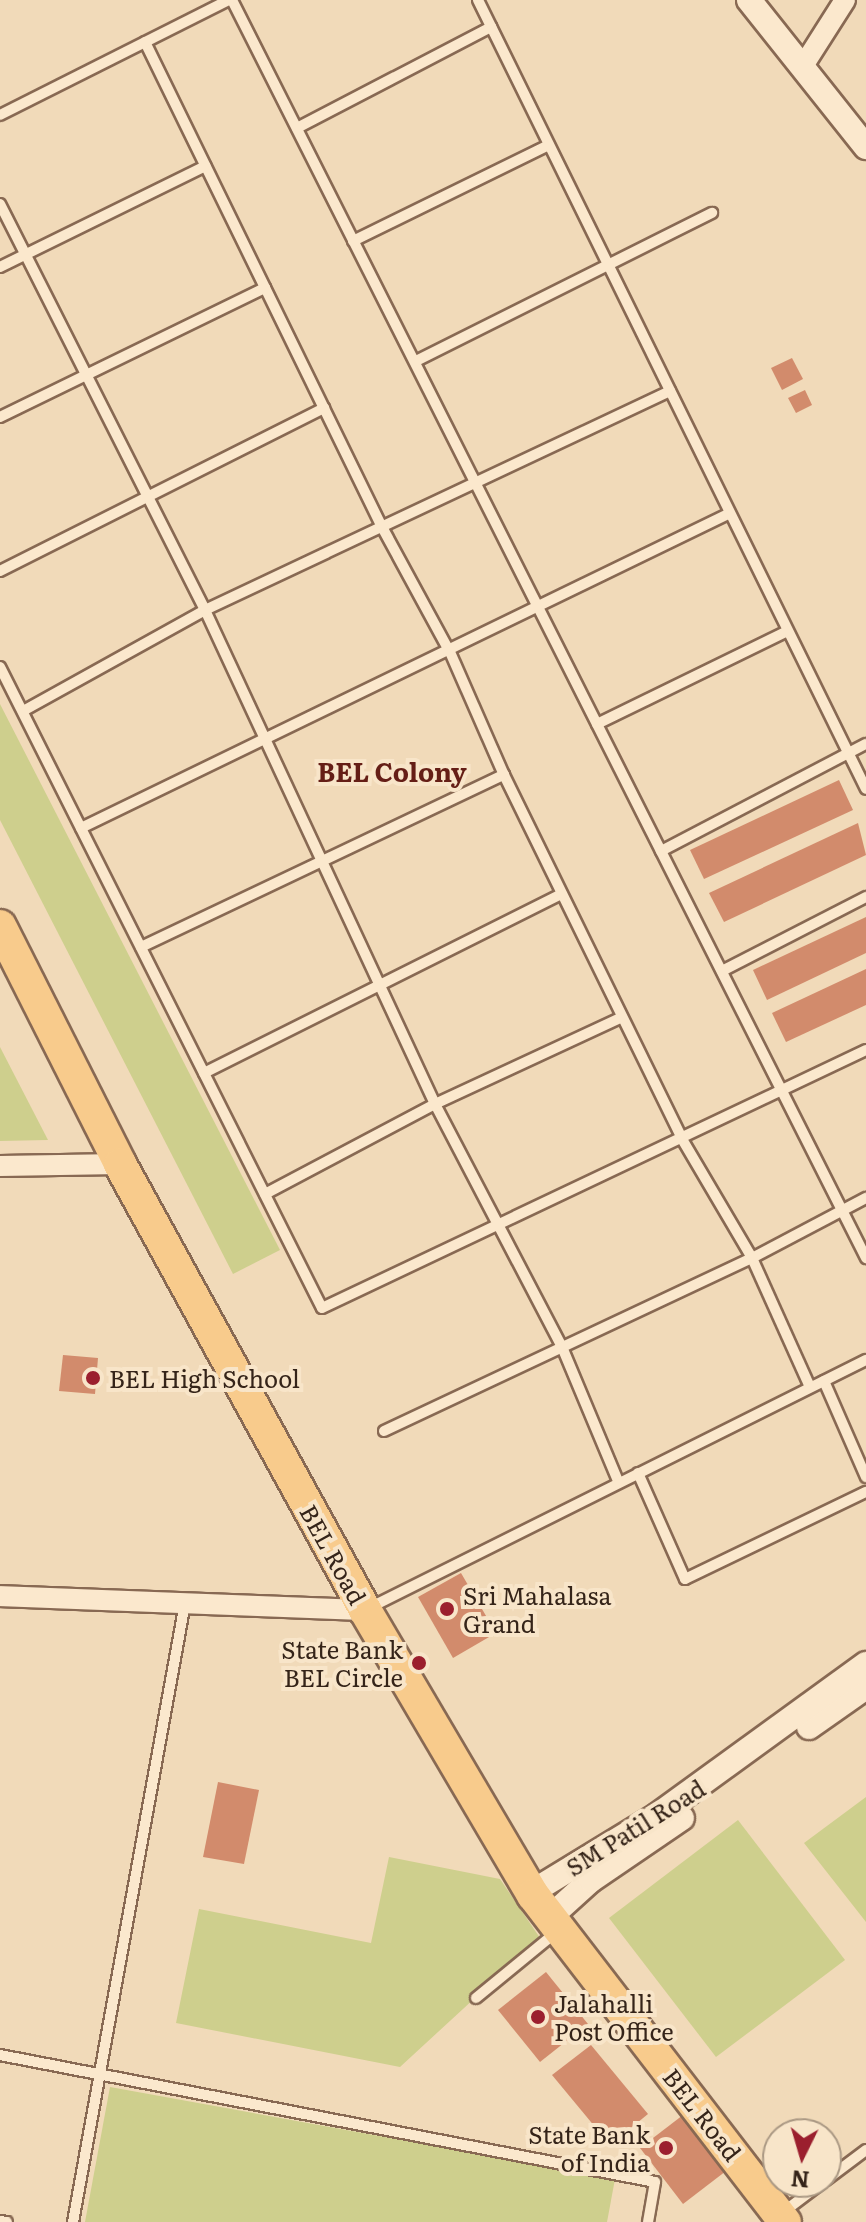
<!DOCTYPE html>
<style>
body{margin:0}
#map{position:relative;width:866px;height:2222px;overflow:hidden;background:#f1dab9;font-family:Literata,serif}
div>[style]{position:absolute}
.green>*{inset:0;background:#cecf8d}
.building>*{inset:0;background:#d28b6c}
.roads{filter:drop-shadow(2px 0 #886953) drop-shadow(-2px 0 #886953) drop-shadow(0 2px #886953) drop-shadow(0 -2px #886953)}
.service>*{height:10px;margin:-5px;padding:0 5px;transform-origin:5px;border-radius:5px;background:#fbe8cd}
.minor>*{height:20px;margin:-10px;padding:0 10px;transform-origin:10px;border-radius:10px;background:#fbe8cd}
.tertiary>*{height:24px;margin:-12px;padding:0 12px;transform-origin:12px;border-radius:12px;background:#fbe8cd}
.primary>*{height:32px;margin:-16px;padding:0 16px;transform-origin:16px;border-radius:16px;background:#f8cb8c}
.dots>*{width:22px;height:22px;translate:-50% -50%;box-sizing:border-box;border:4px solid #f8e5c9;border-radius:50%}
span{translate:-50% -50%;white-space:nowrap;text-align:center;line-height:1.15;-webkit-text-stroke:8px #f8e5c9;paint-order:stroke}
.poi-label{font-size:24px;color:#352419}
.left{translate:0 -50%;text-align:left}
.right{translate:-100% -50%;text-align:right}
.street-label{font-size:24px;color:#352419}
.neighbourhood-label{font-size:26px;color:#651e16;font-weight:700}
.north{position:absolute;left:762px;top:2118px;width:80px;height:80px;box-sizing:border-box;background:#f8e5c9;border:2px solid #aa9883;border-radius:50%;rotate:185deg;font-size:22px;font-weight:700;line-height:32px;text-align:center;color:#352419}
.north::after{content:'';display:block;margin:auto;width:28px;height:36px;background:#9b1f2e;clip-path:polygon(50% 0,100% 100%,50% 72%,0 100%)}
</style>
<div id="map">
<div class="green">
<i style="clip-path:polygon(0 704px,280px 1250px,233px 1274px,0 820px)"></i>
<i style="clip-path:polygon(0 1047px,48px 1140px,0 1141px)"></i>
<i style="clip-path:polygon(866px 1797px,866px 1922px,804px 1843px)"></i>
<i style="clip-path:polygon(738px 1820px,845px 1960px,716px 2057px,609px 1918px)"></i>
<i style="clip-path:polygon(389px 1857px,500px 1879px,540px 1938px,400px 2067px,176px 2023px,199px 1909px,371px 1943px)"></i>
<i style="clip-path:polygon(110px 2087px,615px 2179px,607px 2222px,85px 2222px)"></i>
</div>
<div class="building">
<i style="clip-path:polygon(792px 358px,803px 379px,782px 390px,771px 368px)"></i>
<i style="clip-path:polygon(805px 390px,812px 405px,796px 413px,788px 398px)"></i>
<i style="clip-path:polygon(839px 780px,853px 810px,704px 879px,690px 850px)"></i>
<i style="clip-path:polygon(858px 823px,866px 855px,724px 922px,709px 893px)"></i>
<i style="clip-path:polygon(866px 917px,866px 953px,767px 1000px,753px 970px)"></i>
<i style="clip-path:polygon(866px 969px,866px 1005px,786px 1042px,772px 1013px)"></i>
<i style="clip-path:polygon(63px 1355px,98px 1358px,95px 1394px,59px 1391px)"></i>
<i style="clip-path:polygon(461px 1573px,496px 1633px,453px 1658px,418px 1597px)"></i>
<i style="clip-path:polygon(218px 1782px,259px 1790px,244px 1864px,203px 1857px)"></i>
<i style="clip-path:polygon(546px 1972px,588px 2024px,540px 2062px,498px 2010px)"></i>
<i style="clip-path:polygon(591px 2045px,648px 2114px,610px 2145px,552px 2075px)"></i>
<i style="clip-path:polygon(683px 2115px,726px 2171px,683px 2204px,640px 2148px)"></i>
</div>
<div class="roads">
<div class="service">
<i style="left:232px;top:0;width:1409px;rotate:63.25deg"></i>
<i style="left:478px;top:0;width:879px;rotate:63.81deg"></i>
<i style="left:145px;top:42px;width:540px;rotate:63.96deg"></i>
<i style="left:382px;top:527px;width:142px;rotate:61.5deg"></i>
<i style="left:450px;top:652px;width:134px;rotate:66.3deg"></i>
<i style="left:504px;top:775px;width:405px;rotate:63.9deg"></i>
<i style="left:682px;top:1139px;width:138px;rotate:59.5deg"></i>
<i style="left:752px;top:1258px;width:141px;rotate:65.8deg"></i>
<i style="left:0;top:115px;width:256px;rotate:-26.7deg"></i>
<i style="left:297px;top:128px;width:219px;rotate:-27.5deg"></i>
<i style="left:0;top:204px;width:455px;rotate:63.2deg"></i>
<i style="left:205px;top:610px;width:545px;rotate:65.03deg"></i>
<i style="left:435px;top:1104px;width:274px;rotate:62.4deg"></i>
<i style="left:562px;top:1347px;width:147px;rotate:67.3deg"></i>
<i style="left:353px;top:241px;width:218px;rotate:-26.1deg"></i>
<i style="left:0;top:267px;width:229px;rotate:-26.2deg"></i>
<i style="left:418px;top:360px;width:329px;rotate:-26.6deg"></i>
<i style="left:0;top:417px;width:295px;rotate:-26deg"></i>
<i style="left:0;top:571px;width:363px;rotate:-26.7deg"></i>
<i style="left:0;top:667px;width:717px;rotate:63.33deg"></i>
<i style="left:322px;top:1308px;width:602px;rotate:-25.37deg"></i>
<i style="left:23px;top:711px;width:208px;rotate:-29deg"></i>
<i style="left:205px;top:610px;width:514px;rotate:-25.22deg"></i>
<i style="left:597px;top:724px;width:212px;rotate:-26deg"></i>
<i style="left:81px;top:828px;width:721px;rotate:-25.89deg"></i>
<i style="left:661px;top:851px;width:231px;rotate:-27.6deg"></i>
<i style="left:141px;top:947px;width:402px;rotate:-25.4deg"></i>
<i style="left:722px;top:971px;width:162px;rotate:-27.2deg"></i>
<i style="left:204px;top:1073px;width:400px;rotate:-26.6deg"></i>
<i style="left:265px;top:1194px;width:192px;rotate:-27.9deg"></i>
<i style="left:435px;top:1104px;width:206px;rotate:-24.9deg"></i>
<i style="left:824px;top:1381px;width:105px;rotate:66.4deg"></i>
<i style="left:384px;top:1431px;width:407px;rotate:-25.2deg"></i>
<i style="left:752px;top:1258px;width:129px;rotate:-27.8deg"></i>
<i style="left:638px;top:1473px;width:116px;rotate:66.1deg"></i>
<i style="left:685px;top:1579px;width:201px;rotate:-25.7deg"></i>
<i style="left:367px;top:1609px;width:558px;rotate:-26.52deg"></i>
<i style="left:476px;top:1998px;width:102px;rotate:-39.4deg"></i>
<i style="left:0;top:2055px;width:667px;rotate:10.97deg"></i>
<i style="left:655px;top:2182px;width:41px;rotate:99.9deg"></i>
<i style="left:826px;top:2180px;width:50px;rotate:-36.9deg"></i>
<i style="left:782px;top:2213px;width:51px;rotate:-37.1deg"></i>
<i style="left:0;top:2221px;width:7px;rotate:8deg"></i>
<i style="left:73px;top:2222px;width:629px;rotate:-79.74deg"></i>
</div>
<div class="minor">
<i style="left:803px;top:66px;width:78px;rotate:-57.5deg"></i>
<i style="left:0;top:1166px;width:120px;rotate:-1deg"></i>
<i style="left:0;top:1596px;width:365px;rotate:2.2deg"></i>
</div>
<div class="tertiary">
<i style="left:749px;top:0;width:188px;rotate:51.5deg"></i>
<i style="left:809px;top:1727px;width:70px;rotate:-35.1deg"></i>
<i style="left:532px;top:1892px;width:148px;rotate:-31.4deg"></i>
<i style="left:658px;top:1815px;width:257px;rotate:-36deg"></i>
<i style="left:550px;top:1917px;width:55px;rotate:-42.1deg"></i>
<i style="left:591px;top:1880px;width:110px;rotate:-34.3deg"></i>
</div>
<div class="primary">
<i style="left:0;top:926px;width:267px;rotate:63.2deg"></i>
<i style="left:120px;top:1164px;width:509px;rotate:61.22deg"></i>
<i style="left:365px;top:1610px;width:331px;rotate:59.5deg"></i>
<i style="left:533px;top:1895px;width:413px;rotate:52.4deg"></i>
</div>
</div>
<div class="dots">
<i style="left:93px;top:1378px;background:#9b1f2e"></i>
<i style="left:447px;top:1609px;background:#9b1f2e"></i>
<i style="left:419px;top:1663px;background:#9b1f2e"></i>
<i style="left:538px;top:2017px;background:#9b1f2e"></i>
<i style="left:666px;top:2148px;background:#9b1f2e"></i>
</div>
<div class="poi-label">
<span class="left" style="left:109px;top:1378px">BEL High School</span>
<span class="left" style="left:463px;top:1609px">Sri Mahalasa<br>Grand</span>
<span class="right" style="left:403px;top:1663px">State Bank<br>BEL Circle</span>
<span class="left" style="left:554px;top:2017px">Jalahalli<br>Post Office</span>
<span class="right" style="left:650px;top:2148px">State Bank<br>of India</span>
</div>
<div class="street-label">
<span style="left:334px;top:1554px;rotate:61deg">BEL Road</span>
<span style="left:635px;top:1827px;rotate:-32deg">SM Patil Road</span>
<span style="left:703px;top:2114px;rotate:52deg">BEL Road</span>
</div>
<div class="neighbourhood-label">
<span style="left:392px;top:771px">BEL Colony</span>
</div>
<div class="north">N</div>
</div>
